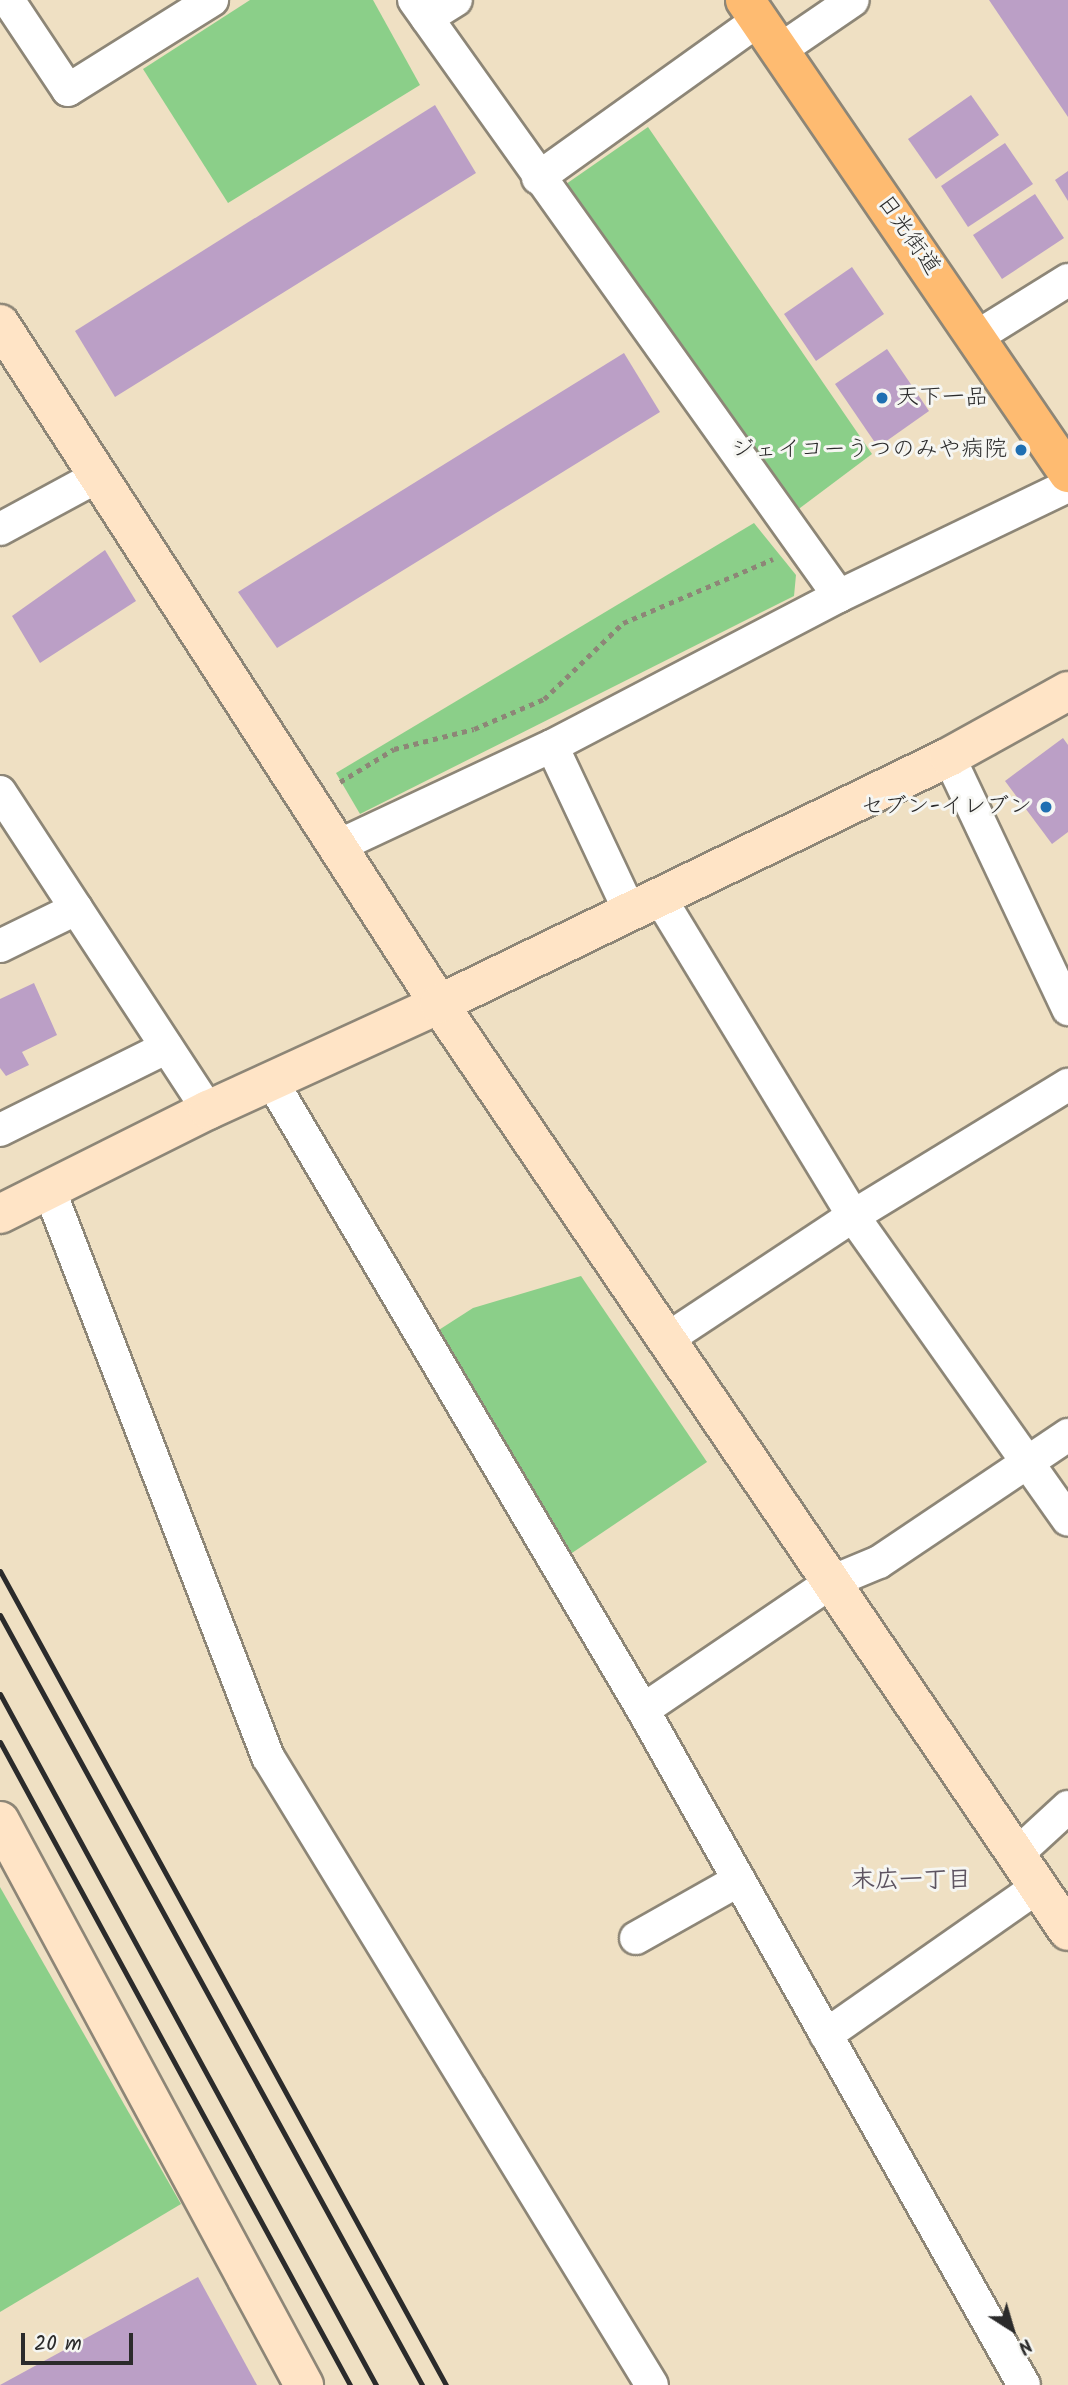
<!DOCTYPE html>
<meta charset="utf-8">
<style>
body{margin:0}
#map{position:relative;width:1068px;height:2385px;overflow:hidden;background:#efe0c3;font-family:Kalam,"Klee One",sans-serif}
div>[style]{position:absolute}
.green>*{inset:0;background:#8bcf89}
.building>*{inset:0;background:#bb9fc6}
.path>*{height:4.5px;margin-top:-2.25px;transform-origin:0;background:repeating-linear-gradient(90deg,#8d8677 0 5px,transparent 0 10px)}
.roads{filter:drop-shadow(2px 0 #8d8677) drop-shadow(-2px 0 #8d8677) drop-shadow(0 2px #8d8677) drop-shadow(0 -2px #8d8677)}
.street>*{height:32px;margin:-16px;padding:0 16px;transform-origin:16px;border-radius:16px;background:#fff}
.secondary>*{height:38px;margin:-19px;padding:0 19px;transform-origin:19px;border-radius:19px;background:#ffe4c6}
.highway>*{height:38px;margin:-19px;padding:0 19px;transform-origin:19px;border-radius:19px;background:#febb71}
.rail>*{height:5px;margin:-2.5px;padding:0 2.5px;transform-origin:2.5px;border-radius:2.5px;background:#2b2b2b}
.dots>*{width:19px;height:19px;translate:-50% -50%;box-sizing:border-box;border:4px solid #f6f6f2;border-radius:50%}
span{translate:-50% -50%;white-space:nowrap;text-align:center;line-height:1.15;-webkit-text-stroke:6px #f6f6f2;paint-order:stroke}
.street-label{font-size:23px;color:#2b2b2b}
.poi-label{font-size:23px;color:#2b2b2b}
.left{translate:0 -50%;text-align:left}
.right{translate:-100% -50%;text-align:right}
.neighbourhood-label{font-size:24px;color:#5d5461;font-weight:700}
.north{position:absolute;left:977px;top:2294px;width:70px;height:70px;-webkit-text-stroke:5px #f6f6f2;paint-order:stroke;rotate:143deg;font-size:19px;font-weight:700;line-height:28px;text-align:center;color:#2b2b2b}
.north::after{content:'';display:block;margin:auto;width:24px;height:32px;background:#2b2b2b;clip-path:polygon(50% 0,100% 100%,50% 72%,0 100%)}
.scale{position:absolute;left:21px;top:2333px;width:112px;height:32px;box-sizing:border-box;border:4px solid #2b2b2b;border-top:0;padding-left:9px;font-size:21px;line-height:24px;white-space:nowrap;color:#2b2b2b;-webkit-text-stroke:5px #f6f6f2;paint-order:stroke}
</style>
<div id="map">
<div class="green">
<i style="clip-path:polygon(250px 0,373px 0,420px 85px,228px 203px,143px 69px)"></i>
<i style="clip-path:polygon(648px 127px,872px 454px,796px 511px,556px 191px)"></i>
<i style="clip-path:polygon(754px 523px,796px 575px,794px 596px,360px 814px,336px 773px)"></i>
<i style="clip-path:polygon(581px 1276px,707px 1462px,566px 1557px,431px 1335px,473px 1308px)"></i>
<i style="clip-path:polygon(0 1887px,181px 2204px,0 2312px)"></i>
</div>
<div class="building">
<i style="clip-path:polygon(989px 0,1068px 0,1068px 117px)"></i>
<i style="clip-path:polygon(971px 95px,999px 135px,936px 179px,908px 139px)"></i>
<i style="clip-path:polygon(435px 105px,476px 173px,115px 397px,75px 331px)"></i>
<i style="clip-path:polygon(1005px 143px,1033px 184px,968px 227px,941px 186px)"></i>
<i style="clip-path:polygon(1068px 171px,1068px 201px,1055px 180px)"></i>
<i style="clip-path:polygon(1035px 194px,1064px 238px,1002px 279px,973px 235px)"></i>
<i style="clip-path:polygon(852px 267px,884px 314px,816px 361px,784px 314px)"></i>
<i style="clip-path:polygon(887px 349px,929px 411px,878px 447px,835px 384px)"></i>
<i style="clip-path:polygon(624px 353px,660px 412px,277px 648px,238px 592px)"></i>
<i style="clip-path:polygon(105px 550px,136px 601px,40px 663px,12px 616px)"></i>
<i style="clip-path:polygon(1063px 738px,1068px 745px,1068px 832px,1052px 844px,1005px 781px)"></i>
<i style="clip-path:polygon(34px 983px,57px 1035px,22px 1052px,29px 1065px,6px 1076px,0 1068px,0 999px)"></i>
<i style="clip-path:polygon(198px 2277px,257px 2385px,0 2385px)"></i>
</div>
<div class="path">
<i style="left:340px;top:782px;width:63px;rotate:-31.4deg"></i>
<i style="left:394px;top:749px;width:82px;rotate:-14deg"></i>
<i style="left:474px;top:729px;width:76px;rotate:-23.2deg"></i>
<i style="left:544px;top:699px;width:110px;rotate:-43.9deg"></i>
<i style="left:623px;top:623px;width:163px;rotate:-23.1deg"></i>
</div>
<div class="roads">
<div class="street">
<i style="left:8px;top:0;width:108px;rotate:56.3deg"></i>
<i style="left:68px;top:90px;width:170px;rotate:-32deg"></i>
<i style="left:427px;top:18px;width:34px;rotate:-32deg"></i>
<i style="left:780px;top:50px;width:88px;rotate:-34.4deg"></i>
<i style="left:538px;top:178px;width:272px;rotate:-35.6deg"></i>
<i style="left:978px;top:336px;width:106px;rotate:-31.9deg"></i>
<i style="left:0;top:529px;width:111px;rotate:-28.4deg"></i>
<i style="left:839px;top:596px;width:254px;rotate:-25.7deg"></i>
<i style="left:552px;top:746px;width:183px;rotate:64.8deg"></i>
<i style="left:949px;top:757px;width:279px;rotate:64.7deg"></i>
<i style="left:0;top:792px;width:380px;rotate:56.8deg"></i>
<i style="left:336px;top:847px;width:238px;rotate:-25.1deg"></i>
<i style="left:552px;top:746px;width:324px;rotate:-27.6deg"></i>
<i style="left:839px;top:596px;width:732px;rotate:-125.49deg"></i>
<i style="left:660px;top:898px;width:372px;rotate:58.7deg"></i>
<i style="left:853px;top:1216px;width:372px;rotate:54.7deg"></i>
<i style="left:0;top:946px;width:85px;rotate:-26deg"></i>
<i style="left:271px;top:1080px;width:732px;rotate:59.44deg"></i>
<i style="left:643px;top:1710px;width:775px;rotate:60.56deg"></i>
<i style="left:0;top:1130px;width:186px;rotate:-26.4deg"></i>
<i style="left:49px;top:1189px;width:609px;rotate:68.92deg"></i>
<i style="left:268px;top:1757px;width:736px;rotate:58.56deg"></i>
<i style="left:667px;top:1339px;width:223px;rotate:-33.5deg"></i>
<i style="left:853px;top:1216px;width:252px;rotate:-31.4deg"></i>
<i style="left:643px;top:1710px;width:227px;rotate:-34.2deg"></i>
<i style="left:831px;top:1582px;width:52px;rotate:-22.6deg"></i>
<i style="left:879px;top:1562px;width:228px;rotate:-33.9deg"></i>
<i style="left:1016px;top:1855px;width:71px;rotate:-42.7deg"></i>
<i style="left:636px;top:1938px;width:118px;rotate:-29.4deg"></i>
<i style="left:826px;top:2035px;width:258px;rotate:-35deg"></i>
</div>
<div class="secondary">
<i style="left:0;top:324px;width:809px;rotate:57.15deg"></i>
<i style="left:439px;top:1004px;width:1120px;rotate:55.84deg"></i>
<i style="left:0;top:1214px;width:233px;rotate:-26.6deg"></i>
<i style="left:208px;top:1110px;width:254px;rotate:-24.6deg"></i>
<i style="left:439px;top:1004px;width:567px;rotate:-25.84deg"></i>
<i style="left:949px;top:757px;width:136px;rotate:-29deg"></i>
<i style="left:0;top:1821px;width:641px;rotate:61.68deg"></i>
</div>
<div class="highway">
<i style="left:745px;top:0;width:573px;rotate:55.67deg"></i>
</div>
</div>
<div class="rail">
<i style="left:0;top:1571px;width:928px;rotate:61.28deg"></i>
<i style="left:0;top:1615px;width:878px;rotate:61.27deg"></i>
<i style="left:0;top:1694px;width:787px;rotate:61.45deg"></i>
<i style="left:0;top:1742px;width:732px;rotate:61.44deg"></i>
</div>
<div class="dots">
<i style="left:882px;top:398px;background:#1f6fb2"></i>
<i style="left:1021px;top:450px;background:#1f6fb2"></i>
<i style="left:1046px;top:807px;background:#1f6fb2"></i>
</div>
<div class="street-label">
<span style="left:908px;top:235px;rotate:55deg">日光街道</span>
</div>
<div class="poi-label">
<span class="left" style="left:896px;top:398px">天下一品</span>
<span class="right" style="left:1007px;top:450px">ジェイコーうつのみや病院</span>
<span class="right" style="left:1032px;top:807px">セブン-イレブン</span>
</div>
<div class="neighbourhood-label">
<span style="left:911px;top:1881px">末広一丁目</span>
</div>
<div class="north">N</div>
<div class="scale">20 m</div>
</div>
